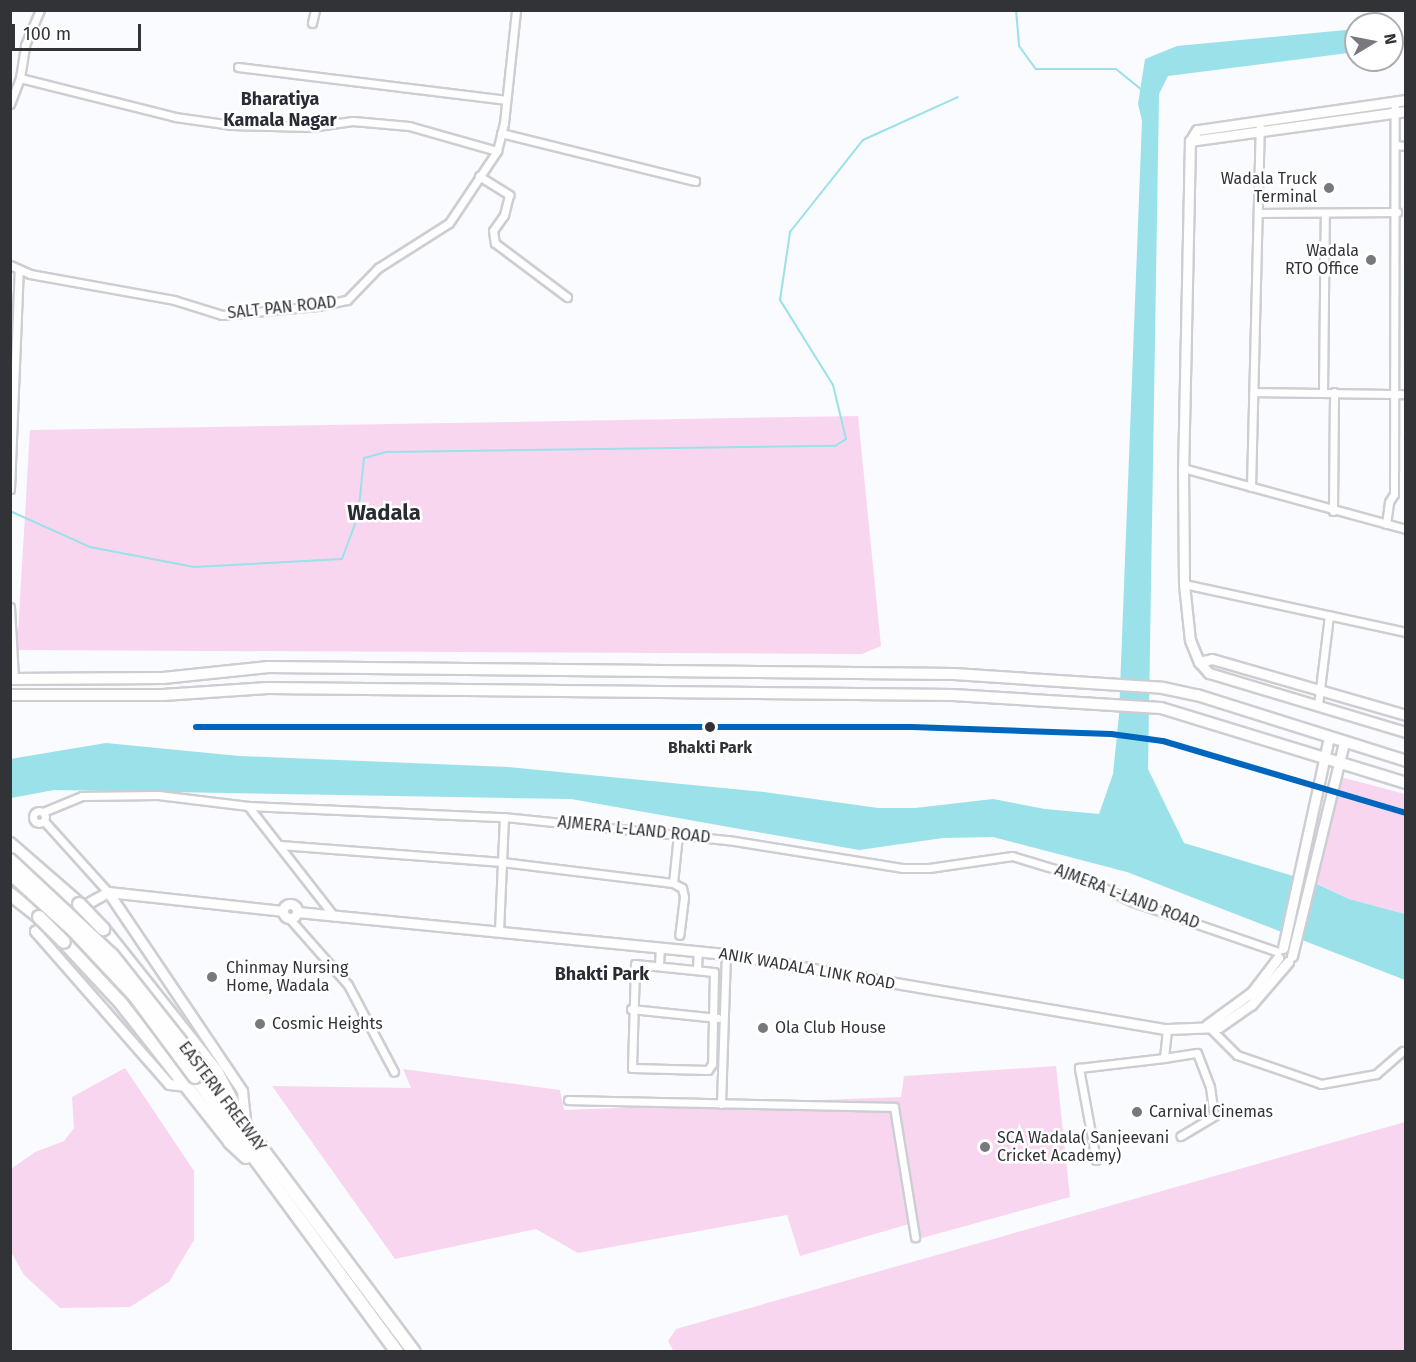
<!DOCTYPE html>
<style>
body{margin:0}
#map{position:relative;width:1416px;height:1362px;overflow:hidden;background:#f9fbfe;font-family:"Fira Sans",sans-serif}
div>[style]{position:absolute}
.green>*{inset:0;background:#f9d6f0}
.water>*{inset:0;background:#9ae1ea}
.stream>*{height:2px;margin:-1px;padding:0 1px;transform-origin:1px;border-radius:1px;background:#9ae1ea}
.roads{filter:drop-shadow(2px 0 #cdced2) drop-shadow(-2px 0 #cdced2) drop-shadow(0 2px #cdced2) drop-shadow(0 -2px #cdced2)}
.street>*{height:7px;margin:-3.5px;padding:0 3.5px;transform-origin:3.5px;border-radius:3.5px;background:#fefeff}
.street>.ring{margin:-3.5px;padding:0;box-sizing:content-box;background:none;border:7px solid #fefeff;border-radius:50%}
.secondary>*{height:9px;margin:-4.5px;padding:0 4.5px;transform-origin:4.5px;border-radius:4.5px;background:#fefeff}
.secondary>.ring{margin:-4.5px;padding:0;box-sizing:content-box;background:none;border:9px solid #fefeff;border-radius:50%}
.primary>*{height:10px;margin:-5px;padding:0 5px;transform-origin:5px;border-radius:5px;background:#fefeff}
.highway>*{height:12px;margin:-6px;padding:0 6px;transform-origin:6px;border-radius:6px;background:#fefeff}
.bridges{filter:drop-shadow(2px 0 #cdced2) drop-shadow(-2px 0 #cdced2) drop-shadow(0 2px #cdced2) drop-shadow(0 -2px #cdced2)}
.highway-bridge>*{height:12px;margin:-6px;padding:0 6px;transform-origin:6px;border-radius:6px;background:#fefeff}
.metro-1>*{height:6px;margin:-3px;padding:0 3px;transform-origin:3px;border-radius:3px;background:#0065bd}
.dots>*{width:16px;height:16px;translate:-50% -50%;box-sizing:border-box;border:3px solid #fff;border-radius:50%}
span{translate:-50% -50%;white-space:nowrap;text-align:center;line-height:1.15;-webkit-text-stroke:5px #fff;paint-order:stroke}
.poi-label{font-size:16px;color:#313337}
.right{translate:-100% -50%;text-align:right}
.left{translate:0 -50%;text-align:left}
.street-label{font-size:16px;color:#313337}
.stop-label{font-size:16px;color:#313337;font-weight:700}
.neighbourhood-label{font-size:18px;color:#292c35;font-weight:700}
.district-label{font-size:22px;color:#292c35;font-weight:700}
.frame{position:absolute;inset:0;border:12px solid #313337;pointer-events:none}
.north{position:absolute;left:1344px;top:12px;width:60px;height:60px;box-sizing:border-box;background:#fff;border:2px solid #adadaf;border-radius:50%;rotate:80deg;font-size:16px;font-weight:700;line-height:24px;text-align:center;color:#313337}
.north::after{content:'';display:block;margin:auto;width:21px;height:27px;background:#77797d;clip-path:polygon(50% 0,100% 100%,50% 72%,0 100%)}
.scale{position:absolute;left:12px;top:24px;width:129px;height:27px;box-sizing:border-box;border:3px solid #313337;border-top:0;padding-left:8px;font-size:18px;line-height:21px;white-space:nowrap;color:#313337;-webkit-text-stroke:4px #fff;paint-order:stroke}
</style>
<div id="map">
<div class="green">
<i style="clip-path:polygon(858px 416px,881px 646px,862px 654px,17px 650px,30px 430px)"></i>
<i style="clip-path:polygon(1341px 777px,1405px 794px,1405px 914px,1349px 899px,1314px 882px)"></i>
<i style="clip-path:polygon(1056px 1066px,1070px 1197px,911px 1241px,909px 1224px,800px 1256px,787px 1215px,578px 1253px,536px 1229px,395px 1259px,272px 1086px,411px 1088px,403px 1069px,560px 1090px,564px 1110px,901px 1097px,904px 1076px)"></i>
<i style="clip-path:polygon(125px 1068px,194px 1171px,194px 1240px,169px 1282px,130px 1307px,60px 1308px,24px 1275px,11px 1252px,11px 1169px,35px 1152px,64px 1141px,74px 1128px,72px 1097px)"></i>
<i style="clip-path:polygon(1405px 1122px,1405px 1351px,674px 1352px,668px 1341px,676px 1329px)"></i>
</div>
<div class="water">
<i style="clip-path:polygon(1356px 29px,1356px 52px,1168px 76px,1159px 94px,1148px 769px,1184px 843px,1313px 882px,1349px 899px,1405px 914px,1405px 980px,1127px 872px,993px 837px,943px 838px,859px 850px,571px 799px,54px 790px,11px 798px,10px 759px,106px 743px,239px 756px,508px 767px,764px 792px,878px 808px,915px 808px,993px 799px,1045px 809px,1099px 814px,1113px 774px,1119px 715px,1142px 121px,1138px 104px,1145px 59px,1177px 46px)"></i>
</div>
<div class="stream">
<i style="left:1016px;top:10px;width:36px;rotate:85deg"></i>
<i style="left:1019px;top:46px;width:29px;rotate:54deg"></i>
<i style="left:1036px;top:69px;width:80px"></i>
<i style="left:1116px;top:69px;width:32px;rotate:39deg"></i>
<i style="left:10px;top:511px;width:88px;rotate:24.2deg"></i>
<i style="left:90px;top:547px;width:106px;rotate:10.9deg"></i>
<i style="left:194px;top:567px;width:148px;rotate:-3.1deg"></i>
<i style="left:342px;top:559px;width:46px;rotate:-69.6deg"></i>
<i style="left:358px;top:516px;width:58px;rotate:-84.1deg"></i>
<i style="left:364px;top:458px;width:24px;rotate:-15deg"></i>
<i style="left:387px;top:452px;width:448px;rotate:-0.8deg"></i>
<i style="left:835px;top:446px;width:13px;rotate:-32deg"></i>
<i style="left:846px;top:439px;width:56px;rotate:-103.5deg"></i>
<i style="left:833px;top:385px;width:100px;rotate:-121.9deg"></i>
<i style="left:780px;top:300px;width:69px;rotate:-81.6deg"></i>
<i style="left:790px;top:232px;width:117px;rotate:-51.6deg"></i>
<i style="left:863px;top:140px;width:104px;rotate:-24.4deg"></i>
</div>
<div class="roads">
<div class="street">
<i style="left:312px;top:23px;width:13px;rotate:-77deg"></i>
<i style="left:238px;top:67px;width:269px;rotate:7deg"></i>
<i style="left:20px;top:78px;width:160px;rotate:14.1deg"></i>
<i style="left:175px;top:117px;width:57px;rotate:8.1deg"></i>
<i style="left:231px;top:125px;width:79px;rotate:1.5deg"></i>
<i style="left:310px;top:127px;width:43px;rotate:-7.9deg"></i>
<i style="left:353px;top:121px;width:56px;rotate:5.1deg"></i>
<i style="left:409px;top:126px;width:91px;rotate:15.9deg"></i>
<i style="left:10px;top:104px;width:28px;rotate:-69deg"></i>
<i style="left:20px;top:78px;width:33px;rotate:-81deg"></i>
<i style="left:25px;top:45px;width:38px;rotate:-67deg"></i>
<i style="left:501px;top:133px;width:200px;rotate:13.9deg"></i>
<i style="left:1396px;top:145px;width:10px;rotate:6deg"></i>
<i style="left:479px;top:176px;width:36px;rotate:32deg"></i>
<i style="left:509px;top:195px;width:21px;rotate:104deg"></i>
<i style="left:504px;top:215px;width:19px;rotate:125deg"></i>
<i style="left:493px;top:231px;width:12px;rotate:81deg"></i>
<i style="left:495px;top:243px;width:90px;rotate:36.9deg"></i>
<i style="left:1258px;top:213px;width:139px;rotate:-0.4deg"></i>
<i style="left:10px;top:265px;width:22px;rotate:24deg"></i>
<i style="left:30px;top:274px;width:146px;rotate:10.2deg"></i>
<i style="left:174px;top:300px;width:50px;rotate:17.4deg"></i>
<i style="left:222px;top:315px;width:96px;rotate:-5.4deg"></i>
<i style="left:318px;top:306px;width:30px;rotate:-12deg"></i>
<i style="left:347px;top:300px;width:45px;rotate:-45.9deg"></i>
<i style="left:378px;top:268px;width:84px;rotate:-32.4deg"></i>
<i style="left:449px;top:223px;width:87px;rotate:-56.3deg"></i>
<i style="left:497px;top:151px;width:29px;rotate:-76deg"></i>
<i style="left:504px;top:123px;width:114px;rotate:-83.9deg"></i>
<i style="left:1254px;top:392px;width:152px;rotate:0.8deg"></i>
<i style="left:1323px;top:392px;width:179px;rotate:-89.4deg"></i>
<i style="left:1183px;top:468px;width:231px;rotate:15.3deg"></i>
<i style="left:1251px;top:487px;width:360px;rotate:-88.6deg"></i>
<i style="left:10px;top:489px;width:220px;rotate:-87.7deg"></i>
<i style="left:1333px;top:511px;width:119px;rotate:-89.5deg"></i>
<i style="left:1386px;top:524px;width:22px;rotate:-82deg"></i>
<i style="left:1389px;top:502px;width:9px;rotate:-58deg"></i>
<i style="left:1394px;top:494px;width:392px;rotate:-89.9deg"></i>
<i style="left:1184px;top:584px;width:227px;rotate:12.2deg"></i>
<i style="left:10px;top:607px;width:72px;rotate:86.8deg"></i>
<i style="left:1318px;top:705px;width:90px;rotate:-83deg"></i>
<i style="left:248px;top:806px;width:140px;rotate:52deg"></i>
<i class="ring" style="left:33px;top:811px;width:5px;height:5px"></i>
<i style="left:43px;top:812px;width:42px;rotate:-22.3deg"></i>
<i style="left:82px;top:796px;width:76px;rotate:-0.8deg"></i>
<i style="left:158px;top:795px;width:91px;rotate:7deg"></i>
<i style="left:248px;top:806px;width:256px;rotate:2.5deg"></i>
<i style="left:504px;top:817px;width:225px;rotate:5.9deg"></i>
<i style="left:728px;top:840px;width:176px;rotate:9.1deg"></i>
<i style="left:902px;top:868px;width:27px"></i>
<i style="left:929px;top:868px;width:84px;rotate:-8.2deg"></i>
<i style="left:1012px;top:856px;width:72px;rotate:16.9deg"></i>
<i style="left:1081px;top:877px;width:58px;rotate:25.7deg"></i>
<i style="left:1133px;top:902px;width:153px;rotate:19deg"></i>
<i style="left:44px;top:821px;width:96px;rotate:48deg"></i>
<i style="left:280px;top:845px;width:223px;rotate:4.4deg"></i>
<i style="left:502px;top:862px;width:172px;rotate:7deg"></i>
<i style="left:673px;top:883px;width:10px;rotate:29deg"></i>
<i style="left:682px;top:888px;width:9px;rotate:77deg"></i>
<i style="left:684px;top:897px;width:38px;rotate:97deg"></i>
<i style="left:673px;top:883px;width:48px;rotate:-84.1deg"></i>
<i style="left:289px;top:918px;width:89px;rotate:48.6deg"></i>
<i style="left:348px;top:985px;width:98px;rotate:62.1deg"></i>
<i style="left:499px;top:931px;width:114px;rotate:-87.5deg"></i>
<i style="left:635px;top:964px;width:79px;rotate:5.8deg"></i>
<i style="left:714px;top:972px;width:92px;rotate:91.2deg"></i>
<i style="left:712px;top:1064px;width:7px;rotate:124deg"></i>
<i style="left:708px;top:1070px;width:76px;rotate:-178.5deg"></i>
<i style="left:632px;top:1068px;width:104px;rotate:-88.3deg"></i>
<i style="left:659px;top:965px;width:18px;rotate:-87deg"></i>
<i style="left:697px;top:968px;width:17px;rotate:-87deg"></i>
<i style="left:631px;top:1009px;width:87px;rotate:5.9deg"></i>
<i style="left:1207px;top:1025px;width:42px;rotate:45deg"></i>
<i style="left:1237px;top:1055px;width:89px;rotate:19deg"></i>
<i style="left:1321px;top:1084px;width:56px;rotate:-10.3deg"></i>
<i style="left:1376px;top:1074px;width:35px;rotate:-41deg"></i>
<i style="left:1164px;top:1058px;width:33px;rotate:-9deg"></i>
<i style="left:1197px;top:1053px;width:36px;rotate:69deg"></i>
<i style="left:1210px;top:1087px;width:29px;rotate:82deg"></i>
<i style="left:1214px;top:1116px;width:39px;rotate:149deg"></i>
<i style="left:568px;top:1100px;width:326px;rotate:1.2deg"></i>
<i style="left:894px;top:1107px;width:132px;rotate:80.8deg"></i>
<i style="left:721px;top:1104px;width:150px;rotate:-88.1deg"></i>
<i style="left:1096px;top:1160px;width:94px;rotate:-100.5deg"></i>
<i style="left:1079px;top:1068px;width:86px;rotate:-6.7deg"></i>
<i style="left:1164px;top:1058px;width:29px;rotate:-84deg"></i>
</div>
<div class="secondary">
<i style="left:1406px;top:100px;width:211px;rotate:171.8deg"></i>
<i style="left:1197px;top:130px;width:13px;rotate:122deg"></i>
<i style="left:1190px;top:141px;width:327px;rotate:91.2deg"></i>
<i style="left:1183px;top:468px;width:116px;rotate:89.5deg"></i>
<i style="left:1184px;top:584px;width:56px;rotate:83.9deg"></i>
<i style="left:1190px;top:640px;width:24px;rotate:68deg"></i>
<i style="left:1199px;top:662px;width:15px;rotate:48deg"></i>
<i style="left:1209px;top:673px;width:206px;rotate:16.7deg"></i>
<i style="left:1190px;top:141px;width:218px;rotate:-7.9deg"></i>
<i style="left:1199px;top:662px;width:13px;rotate:-13deg"></i>
<i style="left:1212px;top:659px;width:202px;rotate:16.1deg"></i>
<i style="left:108px;top:892px;width:240px;rotate:56deg"></i>
<i style="left:242px;top:1091px;width:36px;rotate:84deg"></i>
<i class="ring" style="left:283px;top:904px;width:5px;height:5px"></i>
<i style="left:297px;top:912px;width:431px;rotate:5.6deg"></i>
<i style="left:726px;top:954px;width:447px;rotate:9.7deg"></i>
<i style="left:1167px;top:1029px;width:52px;rotate:-2.2deg"></i>
<i style="left:1219px;top:1027px;width:39px;rotate:-35deg"></i>
<i style="left:1251px;top:1005px;width:57px;rotate:-49.3deg"></i>
<i style="left:63px;top:917px;width:51px;rotate:-29.1deg"></i>
<i style="left:108px;top:892px;width:175px;rotate:6.2deg"></i>
<i style="left:50px;top:923px;width:17px;rotate:152deg"></i>
<i style="left:35px;top:931px;width:203px;rotate:48.8deg"></i>
<i style="left:169px;top:1084px;width:17px;rotate:7deg"></i>
<i style="left:1283px;top:948px;width:216px;rotate:-77.7deg"></i>
<i style="left:1292px;top:956px;width:220px;rotate:-76.3deg"></i>
<i style="left:1207px;top:1025px;width:56px;rotate:-36.3deg"></i>
<i style="left:1252px;top:992px;width:43px;rotate:-52.6deg"></i>
</div>
<div class="primary">
<i style="left:10px;top:679px;width:153px;rotate:-0.4deg"></i>
<i style="left:163px;top:678px;width:106px;rotate:-6deg"></i>
<i style="left:268px;top:667px;width:686px;rotate:0.58deg"></i>
<i style="left:954px;top:674px;width:209px;rotate:3.8deg"></i>
<i style="left:1163px;top:688px;width:35px;rotate:12deg"></i>
<i style="left:1197px;top:695px;width:219px;rotate:17.5deg"></i>
<i style="left:10px;top:695px;width:153px"></i>
<i style="left:163px;top:695px;width:105px;rotate:-3.8deg"></i>
<i style="left:268px;top:688px;width:685px;rotate:0.59deg"></i>
<i style="left:953px;top:695px;width:208px;rotate:3.6deg"></i>
<i style="left:1161px;top:708px;width:256px;rotate:17deg"></i>
</div>
<div class="highway">
<i style="left:10px;top:844px;width:91px;rotate:41deg"></i>
<i style="left:10px;top:894px;width:37px;rotate:38deg"></i>
<i style="left:103px;top:929px;width:181px;rotate:51.5deg"></i>
<i style="left:216px;top:1071px;width:36px;rotate:62deg"></i>
<i style="left:64px;top:942px;width:82px;rotate:47deg"></i>
<i style="left:120px;top:1002px;width:178px;rotate:51.8deg"></i>
<i style="left:230px;top:1142px;width:22px;rotate:43deg"></i>
<i style="left:203px;top:1070px;width:352px;rotate:53.2deg"></i>
<i style="left:195px;top:1077px;width:341px;rotate:53.7deg"></i>
</div>
</div>
<div class="bridges">
<div class="highway-bridge">
<i style="left:10px;top:860px;width:139px;rotate:43deg"></i>
<i style="left:112px;top:955px;width:147px;rotate:51.6deg"></i>
<i style="left:10px;top:873px;width:84px;rotate:42.1deg"></i>
<i style="left:72px;top:929px;width:91px;rotate:46.8deg"></i>
<i style="left:134px;top:995px;width:102px;rotate:53.4deg"></i>
<i style="left:79px;top:904px;width:35px;rotate:46deg"></i>
<i style="left:39px;top:917px;width:35px;rotate:45deg"></i>
</div>
</div>
<div class="metro-1">
<i style="left:196px;top:727px;width:716px"></i>
<i style="left:912px;top:727px;width:199px;rotate:2deg"></i>
<i style="left:1111px;top:734px;width:52px;rotate:7.7deg"></i>
<i style="left:1163px;top:741px;width:253px;rotate:16.5deg"></i>
</div>
<div class="dots">
<i style="left:1329px;top:188px;background:#77797d"></i>
<i style="left:1371px;top:260px;background:#77797d"></i>
<i style="left:710px;top:727px;background:#313337"></i>
<i style="left:212px;top:977px;background:#77797d"></i>
<i style="left:260px;top:1024px;background:#77797d"></i>
<i style="left:763px;top:1028px;background:#77797d"></i>
<i style="left:1137px;top:1112px;background:#77797d"></i>
<i style="left:985px;top:1147px;background:#77797d"></i>
</div>
<div class="poi-label">
<span class="right" style="left:1317px;top:188px">Wadala Truck<br>Terminal</span>
<span class="right" style="left:1359px;top:260px">Wadala<br>RTO Office</span>
<span class="left" style="left:226px;top:977px">Chinmay Nursing<br>Home, Wadala</span>
<span class="left" style="left:272px;top:1024px">Cosmic Heights</span>
<span class="left" style="left:775px;top:1028px">Ola Club House</span>
<span class="left" style="left:1149px;top:1112px">Carnival Cinemas</span>
<span class="left" style="left:997px;top:1147px">SCA Wadala( Sanjeevani<br>Cricket Academy)</span>
</div>
<div class="street-label">
<span style="left:282px;top:308px;rotate:-6deg">SALT PAN ROAD</span>
<span style="left:634px;top:830px;rotate:6deg">AJMERA L-LAND ROAD</span>
<span style="left:1127px;top:897px;rotate:21deg">AJMERA L-LAND ROAD</span>
<span style="left:807px;top:969px;rotate:10deg">ANIK WADALA LINK ROAD</span>
<span style="left:222px;top:1097px;rotate:53deg">EASTERN FREEWAY</span>
</div>
<div class="stop-label">
<span style="left:710px;top:748px">Bhakti Park</span>
</div>
<div class="neighbourhood-label">
<span style="left:280px;top:110px">Bharatiya<br>Kamala Nagar</span>
<span style="left:602px;top:974px">Bhakti Park</span>
</div>
<div class="district-label">
<span style="left:384px;top:513px">Wadala</span>
</div>
<div class="frame"></div>
<div class="north">N</div>
<div class="scale">100 m</div>
</div>
